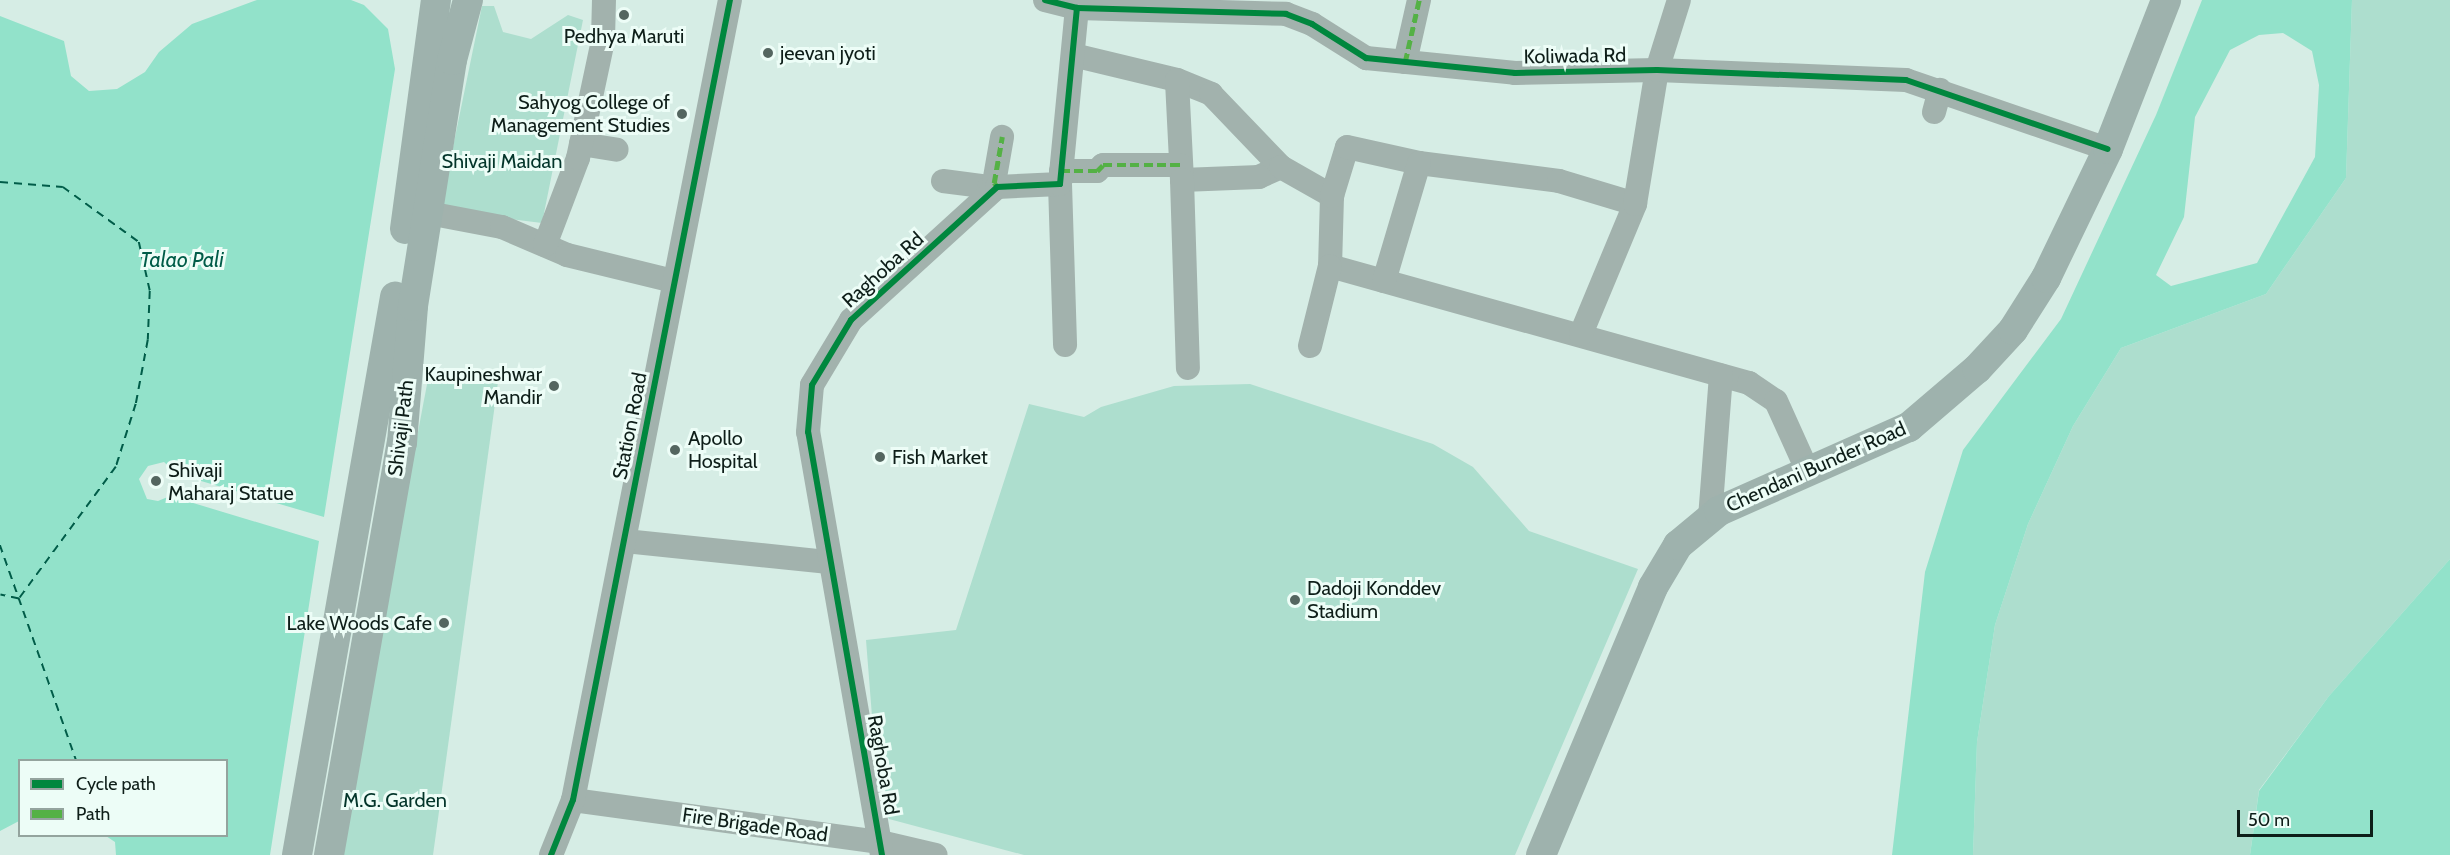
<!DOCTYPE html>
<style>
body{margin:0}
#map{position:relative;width:2450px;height:855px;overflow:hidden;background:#d6ede5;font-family:Cabin,sans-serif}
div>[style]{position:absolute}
.green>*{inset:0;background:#addece}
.water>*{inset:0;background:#92e2ca}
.ferry>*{height:1.5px;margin-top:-0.75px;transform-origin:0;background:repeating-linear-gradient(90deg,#005c48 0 8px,transparent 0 14px)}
.minor>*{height:24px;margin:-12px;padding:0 12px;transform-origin:12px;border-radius:12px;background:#a2b2ad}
.major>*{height:30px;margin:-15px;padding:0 15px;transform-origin:15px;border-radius:15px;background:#9eb2ad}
.quiet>*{height:4.5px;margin-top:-2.25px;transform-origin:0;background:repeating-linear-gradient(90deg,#54b145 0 9px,transparent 0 13.5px)}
.cycleway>*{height:6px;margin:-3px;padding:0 3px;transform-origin:3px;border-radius:3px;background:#00873e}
.dots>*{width:16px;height:16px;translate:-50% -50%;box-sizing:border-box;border:3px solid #edfdf7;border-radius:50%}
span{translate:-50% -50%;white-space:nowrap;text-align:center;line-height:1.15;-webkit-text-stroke:6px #edfdf7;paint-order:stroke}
.poi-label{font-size:20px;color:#0e1e19}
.left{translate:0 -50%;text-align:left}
.right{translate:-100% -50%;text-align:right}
.street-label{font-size:20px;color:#0e1e19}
.park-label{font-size:20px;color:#03352a}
.water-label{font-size:21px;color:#005c48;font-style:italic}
.legend{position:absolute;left:18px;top:759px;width:210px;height:78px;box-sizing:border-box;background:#edfdf7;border:2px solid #94a49e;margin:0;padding:8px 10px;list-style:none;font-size:18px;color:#0e1e19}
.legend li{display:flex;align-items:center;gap:12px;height:30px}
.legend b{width:30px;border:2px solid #94a49e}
.scale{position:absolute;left:2237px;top:810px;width:136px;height:27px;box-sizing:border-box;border:3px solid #0e1e19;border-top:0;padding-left:8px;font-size:18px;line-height:21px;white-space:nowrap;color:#0e1e19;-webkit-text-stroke:4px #edfdf7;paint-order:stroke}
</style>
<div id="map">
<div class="green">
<i style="clip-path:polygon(2352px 0,2450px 0,2450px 559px,2329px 696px,2259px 790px,2250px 855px,1973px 855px,1977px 742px,1995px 625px,2028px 524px,2073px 426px,2121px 348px,2266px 294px,2346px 178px)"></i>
<i style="clip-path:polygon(482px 6px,494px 6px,503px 32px,531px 39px,568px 15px,583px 20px,542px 223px,440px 210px)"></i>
<i style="clip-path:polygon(428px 379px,498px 382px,433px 855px,338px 855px)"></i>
<i style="clip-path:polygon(1250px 384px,1433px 444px,1473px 467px,1529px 531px,1638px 569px,1515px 855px,1024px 855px,889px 819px,879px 805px,866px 640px,956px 630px,1029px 404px,1084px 417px,1101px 407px,1174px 386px)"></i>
</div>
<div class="water">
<i style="clip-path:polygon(257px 0,351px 0,364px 5px,388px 29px,395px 69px,324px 517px,177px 474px,164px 462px,148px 466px,139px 479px,147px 499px,158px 501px,170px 496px,319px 541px,270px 855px,116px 855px,115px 842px,106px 836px,226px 836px,226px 760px,20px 760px,19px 821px,0 831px,0 16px,64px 41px,71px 76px,89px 91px,117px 89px,145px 72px,159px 52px,192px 24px)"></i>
<i style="clip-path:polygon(evenodd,2202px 0,2352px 0,2346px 178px,2266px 294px,2121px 348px,2073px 426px,2028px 524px,1995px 625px,1977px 742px,1973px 855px,1892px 855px,1925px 572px,1963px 450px,2061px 319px,2156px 115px,2202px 0,2283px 33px,2312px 51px,2319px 85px,2315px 157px,2257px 263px,2171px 286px,2156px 275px,2184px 217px,2195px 117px,2230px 50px,2259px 35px,2283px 33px)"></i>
<i style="clip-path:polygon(2450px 559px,2450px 855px,2250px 855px,2259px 791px,2329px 696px)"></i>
</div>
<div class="ferry">
<i style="left:0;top:182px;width:63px;rotate:4.5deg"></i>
<i style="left:63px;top:187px;width:94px;rotate:35.9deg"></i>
<i style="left:139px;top:242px;width:50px;rotate:77.3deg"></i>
<i style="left:150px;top:291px;width:49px;rotate:92.3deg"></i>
<i style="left:148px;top:340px;width:65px;rotate:100.6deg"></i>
<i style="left:136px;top:404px;width:66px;rotate:107.6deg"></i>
<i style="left:116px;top:467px;width:164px;rotate:126.3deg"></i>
<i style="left:19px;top:599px;width:19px;rotate:-168deg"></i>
<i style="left:0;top:545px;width:228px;rotate:70.5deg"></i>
</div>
<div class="minor">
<i style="left:1045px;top:0;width:33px;rotate:14deg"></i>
<i style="left:1077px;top:8px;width:209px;rotate:1.6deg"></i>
<i style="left:1286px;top:14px;width:28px;rotate:21deg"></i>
<i style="left:1312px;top:24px;width:64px;rotate:32.2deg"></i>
<i style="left:1366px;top:58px;width:150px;rotate:5.7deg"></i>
<i style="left:1515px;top:73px;width:142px;rotate:-1.2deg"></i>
<i style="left:1657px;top:70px;width:249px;rotate:2.3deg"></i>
<i style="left:1906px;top:80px;width:213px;rotate:18.9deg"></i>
<i style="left:1073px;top:55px;width:107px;rotate:13.5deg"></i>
<i style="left:1177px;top:80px;width:37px;rotate:22deg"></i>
<i style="left:1211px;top:94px;width:101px;rotate:46.2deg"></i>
<i style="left:1281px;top:167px;width:24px;rotate:156deg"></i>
<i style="left:1259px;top:177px;width:77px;rotate:177.8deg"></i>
<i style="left:1182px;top:180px;width:100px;rotate:-92.9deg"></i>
<i style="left:1405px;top:62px;width:64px;rotate:-77.3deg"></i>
<i style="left:1934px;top:112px;width:23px;rotate:-75deg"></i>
<i style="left:581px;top:144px;width:36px;rotate:9deg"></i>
<i style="left:1281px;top:167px;width:59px;rotate:29.6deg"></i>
<i style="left:1332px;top:196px;width:70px;rotate:91.6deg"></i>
<i style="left:1330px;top:266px;width:435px;rotate:15.6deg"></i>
<i style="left:1749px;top:383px;width:32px;rotate:34deg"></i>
<i style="left:1776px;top:401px;width:78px;rotate:65.7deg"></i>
<i style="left:1061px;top:171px;width:36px"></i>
<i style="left:1097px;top:171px;width:8px;rotate:-45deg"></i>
<i style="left:1103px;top:165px;width:77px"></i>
<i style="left:1182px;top:180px;width:188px;rotate:88.2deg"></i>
<i style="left:943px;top:181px;width:46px;rotate:7.4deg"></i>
<i style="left:989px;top:187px;width:5px;rotate:53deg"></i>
<i style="left:1060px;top:184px;width:161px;rotate:88.2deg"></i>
<i style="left:997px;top:187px;width:5px;rotate:-127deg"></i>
<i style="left:994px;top:183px;width:47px;rotate:-80.1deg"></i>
<i style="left:1332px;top:196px;width:51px;rotate:-73deg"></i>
<i style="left:1347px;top:147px;width:74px;rotate:12.5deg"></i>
<i style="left:1419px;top:163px;width:141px;rotate:7.3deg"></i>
<i style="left:1559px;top:181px;width:79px;rotate:16.8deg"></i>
<i style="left:428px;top:213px;width:75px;rotate:10.7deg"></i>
<i style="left:502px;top:227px;width:71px;rotate:23.3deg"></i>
<i style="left:567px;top:255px;width:110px;rotate:13.7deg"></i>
<i style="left:545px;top:245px;width:93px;rotate:-69.2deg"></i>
<i style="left:578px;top:158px;width:121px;rotate:-78deg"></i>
<i style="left:603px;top:40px;width:40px;rotate:-88.6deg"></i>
<i style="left:1384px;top:281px;width:123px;rotate:-73.5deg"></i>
<i style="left:1581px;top:334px;width:141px;rotate:-67.4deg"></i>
<i style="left:1635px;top:204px;width:136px;rotate:-80.7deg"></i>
<i style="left:1657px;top:70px;width:73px;rotate:-72.6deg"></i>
<i style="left:1310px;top:346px;width:82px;rotate:-76deg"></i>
<i style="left:1710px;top:518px;width:143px;rotate:-85.6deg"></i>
<i style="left:625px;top:541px;width:205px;rotate:5.9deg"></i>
<i style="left:573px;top:800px;width:310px;rotate:7.8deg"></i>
<i style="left:880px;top:842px;width:57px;rotate:13.1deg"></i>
<i style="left:551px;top:855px;width:59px;rotate:-68.2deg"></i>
<i style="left:573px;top:800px;width:815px;rotate:-78.9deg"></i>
<i style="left:882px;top:855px;width:429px;rotate:-99.9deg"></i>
<i style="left:808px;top:432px;width:47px;rotate:-85.1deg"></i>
<i style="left:812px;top:385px;width:76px;rotate:-59deg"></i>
<i style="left:851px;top:320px;width:197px;rotate:-42.3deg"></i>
<i style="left:997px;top:187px;width:63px;rotate:-2.7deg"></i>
<i style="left:1060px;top:184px;width:177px;rotate:-84.5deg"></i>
</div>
<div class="major">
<i style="left:405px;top:229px;width:231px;rotate:-82.3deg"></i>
<i style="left:297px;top:855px;width:567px;rotate:-80.04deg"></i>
<i style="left:329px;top:855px;width:418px;rotate:-80deg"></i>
<i style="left:402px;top:443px;width:137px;rotate:-85.4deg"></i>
<i style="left:413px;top:306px;width:249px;rotate:-81deg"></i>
<i style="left:452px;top:60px;width:62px;rotate:-75.1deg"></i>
<i style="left:1541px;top:855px;width:290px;rotate:-67.3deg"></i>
<i style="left:1653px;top:587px;width:49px;rotate:-59.2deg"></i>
<i style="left:1678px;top:545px;width:53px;rotate:-39.7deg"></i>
<i style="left:1719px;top:511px;width:208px;rotate:-23.9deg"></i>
<i style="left:1909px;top:427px;width:89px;rotate:-40.5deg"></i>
<i style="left:1977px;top:369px;width:53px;rotate:-47.3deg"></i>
<i style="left:2013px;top:330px;width:62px;rotate:-57.6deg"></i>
<i style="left:2046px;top:278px;width:143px;rotate:-64.3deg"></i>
<i style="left:2108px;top:149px;width:160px;rotate:-68.7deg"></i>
</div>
<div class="quiet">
<i style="left:1405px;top:62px;width:64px;rotate:-77.3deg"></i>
<i style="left:1061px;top:171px;width:36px"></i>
<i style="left:1097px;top:171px;width:8px;rotate:-45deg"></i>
<i style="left:1103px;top:165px;width:77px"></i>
<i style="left:997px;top:187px;width:5px;rotate:-127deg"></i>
<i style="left:994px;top:183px;width:47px;rotate:-80.1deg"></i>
</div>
<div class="cycleway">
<i style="left:1045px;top:0;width:33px;rotate:14deg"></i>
<i style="left:1077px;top:8px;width:209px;rotate:1.6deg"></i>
<i style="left:1286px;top:14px;width:28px;rotate:21deg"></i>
<i style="left:1312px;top:24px;width:64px;rotate:32.2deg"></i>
<i style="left:1366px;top:58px;width:150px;rotate:5.7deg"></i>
<i style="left:1515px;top:73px;width:142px;rotate:-1.2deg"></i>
<i style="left:1657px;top:70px;width:249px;rotate:2.3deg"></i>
<i style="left:1906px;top:80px;width:213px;rotate:18.9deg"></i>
<i style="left:551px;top:855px;width:59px;rotate:-68.2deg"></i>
<i style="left:573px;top:800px;width:815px;rotate:-78.9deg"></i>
<i style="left:882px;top:855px;width:429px;rotate:-99.9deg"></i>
<i style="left:808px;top:432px;width:47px;rotate:-85.1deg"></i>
<i style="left:812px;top:385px;width:76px;rotate:-59deg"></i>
<i style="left:851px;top:320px;width:197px;rotate:-42.3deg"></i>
<i style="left:997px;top:187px;width:63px;rotate:-2.7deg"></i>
<i style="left:1060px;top:184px;width:177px;rotate:-84.5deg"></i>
</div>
<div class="dots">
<i style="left:624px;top:15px;background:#546660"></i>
<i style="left:768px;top:53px;background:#546660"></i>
<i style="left:682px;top:114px;background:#546660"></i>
<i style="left:554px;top:386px;background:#546660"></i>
<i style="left:675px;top:450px;background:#546660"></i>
<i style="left:880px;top:457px;background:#546660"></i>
<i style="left:156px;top:481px;background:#546660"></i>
<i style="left:1295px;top:600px;background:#546660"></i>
<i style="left:444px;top:623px;background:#546660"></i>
</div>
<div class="poi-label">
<span style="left:624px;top:36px">Pedhya Maruti</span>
<span class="left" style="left:780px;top:53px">jeevan jyoti</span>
<span class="right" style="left:670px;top:114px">Sahyog College of<br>Management Studies</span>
<span class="right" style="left:542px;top:386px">Kaupineshwar<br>Mandir</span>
<span class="left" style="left:688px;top:450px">Apollo<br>Hospital</span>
<span class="left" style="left:892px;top:457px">Fish Market</span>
<span class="left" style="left:168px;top:482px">Shivaji<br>Maharaj Statue</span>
<span class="left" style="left:1307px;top:600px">Dadoji Konddev<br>Stadium</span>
<span class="right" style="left:432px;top:623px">Lake Woods Cafe</span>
</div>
<div class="street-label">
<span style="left:1575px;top:56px;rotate:-1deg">Koliwada Rd</span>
<span style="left:883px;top:270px;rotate:-42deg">Raghoba Rd</span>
<span style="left:630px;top:426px;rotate:-79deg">Station Road</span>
<span style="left:401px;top:428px;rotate:-83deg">Shivaji Path</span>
<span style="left:1816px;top:467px;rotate:-24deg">Chendani Bunder Road</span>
<span style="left:883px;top:765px;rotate:80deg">Raghoba Rd</span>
<span style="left:755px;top:825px;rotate:8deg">Fire Brigade Road</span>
</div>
<div class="park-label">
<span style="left:502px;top:161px">Shivaji Maidan</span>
<span style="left:395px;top:800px">M.G. Garden</span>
</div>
<div class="water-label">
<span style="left:182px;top:260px">Talao Pali</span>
</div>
<ul class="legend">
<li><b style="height:8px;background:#00873e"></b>Cycle path</li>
<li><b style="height:8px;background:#54b145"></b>Path</li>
</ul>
<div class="scale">50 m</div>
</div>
